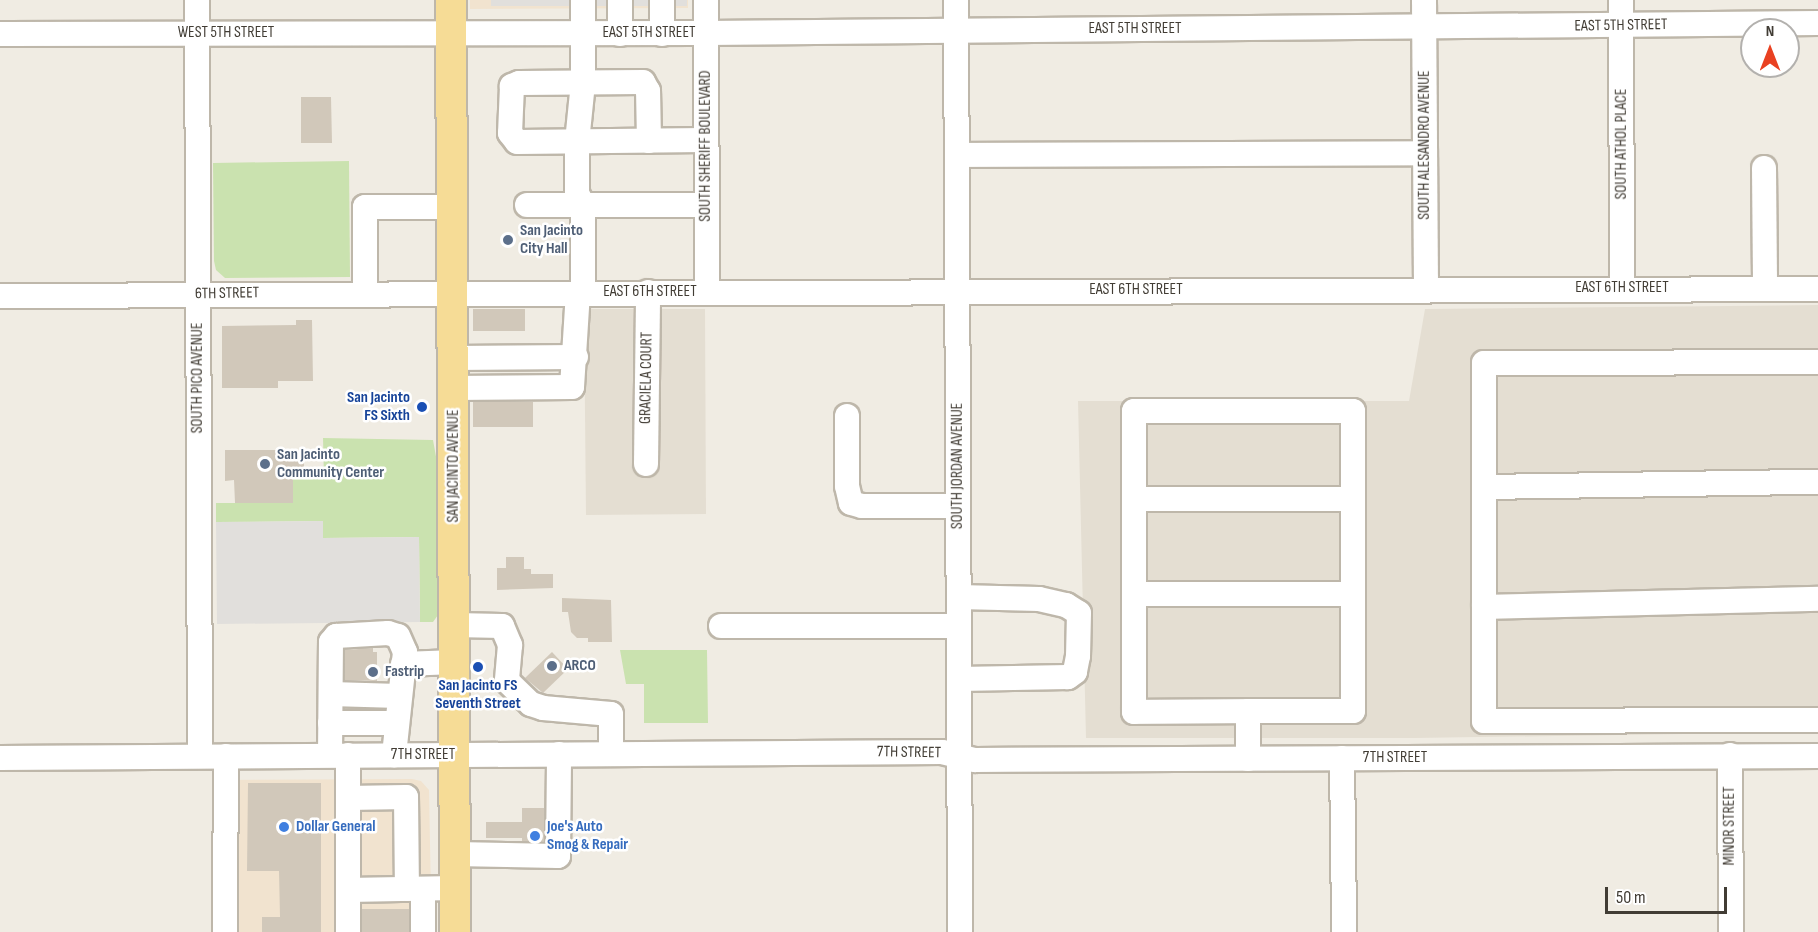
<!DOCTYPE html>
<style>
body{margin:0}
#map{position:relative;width:1818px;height:932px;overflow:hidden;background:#f0ece3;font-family:"Sofia Sans Condensed",sans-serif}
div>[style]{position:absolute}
.residential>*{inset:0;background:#e4ded2}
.commercial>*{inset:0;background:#f1e3cf}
.green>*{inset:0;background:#cae2af}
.parking>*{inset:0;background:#e1dfdc}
.building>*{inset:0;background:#d1c8ba}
.roads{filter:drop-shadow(2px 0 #beb7aa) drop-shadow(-2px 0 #beb7aa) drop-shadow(0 2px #beb7aa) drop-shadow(0 -2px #beb7aa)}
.minor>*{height:24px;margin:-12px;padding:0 12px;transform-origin:12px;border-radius:12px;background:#fff}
.major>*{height:30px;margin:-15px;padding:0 15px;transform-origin:15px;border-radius:15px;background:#f6dc96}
.dots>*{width:16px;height:16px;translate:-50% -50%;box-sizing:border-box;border:3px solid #fff;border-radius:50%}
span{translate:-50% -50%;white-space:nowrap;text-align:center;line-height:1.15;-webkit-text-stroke:5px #fff;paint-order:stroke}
.street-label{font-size:16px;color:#413c34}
.service-label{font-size:16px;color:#4e5e75;font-weight:700}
.left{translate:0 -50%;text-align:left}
.transit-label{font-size:16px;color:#164399;font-weight:700}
.right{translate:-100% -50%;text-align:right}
.shop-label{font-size:16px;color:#366cbe;font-weight:700}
.north{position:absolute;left:1740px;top:18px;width:60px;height:60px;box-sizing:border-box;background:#fff;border:2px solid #b3b1ae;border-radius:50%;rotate:0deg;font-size:16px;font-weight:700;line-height:24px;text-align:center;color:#413c34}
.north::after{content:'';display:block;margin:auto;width:21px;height:27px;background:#e94121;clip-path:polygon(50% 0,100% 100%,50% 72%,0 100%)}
.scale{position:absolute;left:1605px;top:887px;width:122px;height:27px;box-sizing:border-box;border:3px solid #413c34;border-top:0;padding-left:8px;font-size:18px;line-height:21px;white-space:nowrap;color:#413c34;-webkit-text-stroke:4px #fff;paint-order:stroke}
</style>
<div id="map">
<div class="residential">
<i style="clip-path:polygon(1818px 305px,1818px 732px,1415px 738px,1086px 738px,1078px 401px,1409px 401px,1425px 309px)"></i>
<i style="clip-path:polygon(584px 309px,705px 309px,706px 514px,586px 515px)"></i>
</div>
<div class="commercial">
<i style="clip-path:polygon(470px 0,688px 0,688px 8px,470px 9px)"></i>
<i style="clip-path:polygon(412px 779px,421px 781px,429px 790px,431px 896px,435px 897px,435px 932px,215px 932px,216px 780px)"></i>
</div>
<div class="green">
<i style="clip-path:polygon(349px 161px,350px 277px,225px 278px,216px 270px,214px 261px,213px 163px)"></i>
<i style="clip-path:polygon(323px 438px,433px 440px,437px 462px,438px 615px,433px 622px,420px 622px,419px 537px,323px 538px,323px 521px,216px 522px,216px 503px,293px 503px,293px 479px,324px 479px)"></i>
<i style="clip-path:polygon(620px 650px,707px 650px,708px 723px,644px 723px,644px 684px,626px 684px)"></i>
</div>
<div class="parking">
<i style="clip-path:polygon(491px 0,687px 0,687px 6px,491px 6px)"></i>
<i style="clip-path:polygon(323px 521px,323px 538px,419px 537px,420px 622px,217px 624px,216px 522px)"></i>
</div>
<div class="building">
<i style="clip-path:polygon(301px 97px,331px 97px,332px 143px,301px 143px)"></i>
<i style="clip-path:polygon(473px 309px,525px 309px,525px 331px,473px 331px)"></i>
<i style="clip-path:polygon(296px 320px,312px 320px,313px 381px,278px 381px,278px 388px,222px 388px,222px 326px,296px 325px)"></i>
<i style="clip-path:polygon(473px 402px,533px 402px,533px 427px,473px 427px)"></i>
<i style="clip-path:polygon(225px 450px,304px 450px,304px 478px,293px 479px,293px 503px,235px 503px,234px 480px,225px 481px)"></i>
<i style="clip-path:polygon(506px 557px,524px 557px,524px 569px,531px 569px,531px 574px,553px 574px,553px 588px,497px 590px,497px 568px,506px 568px)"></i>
<i style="clip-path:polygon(562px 598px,611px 600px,612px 642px,588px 642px,588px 638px,577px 638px,571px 632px,568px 612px,562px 612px)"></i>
<i style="clip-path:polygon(373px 648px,373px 652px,377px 652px,377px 681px,345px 680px,345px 650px)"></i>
<i style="clip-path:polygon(552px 652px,568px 669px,543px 693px,525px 678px)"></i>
<i style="clip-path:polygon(248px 783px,321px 783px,321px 932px,262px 932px,262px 917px,280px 917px,279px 871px,247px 871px)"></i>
<i style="clip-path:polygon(522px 808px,544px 808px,544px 841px,522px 841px,522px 838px,486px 838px,486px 822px,522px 822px)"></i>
<i style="clip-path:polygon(362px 909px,409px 909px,409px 932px,362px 932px)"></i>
</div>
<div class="roads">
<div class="minor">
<i style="left:197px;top:0;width:756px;rotate:89.77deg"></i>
<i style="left:706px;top:0;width:292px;rotate:89.8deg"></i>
<i style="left:956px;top:0;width:932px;rotate:89.75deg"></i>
<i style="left:1424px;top:0;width:289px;rotate:89.6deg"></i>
<i style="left:1621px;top:0;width:288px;rotate:89.8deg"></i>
<i style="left:0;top:34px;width:706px;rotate:-0.08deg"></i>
<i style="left:706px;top:33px;width:1112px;rotate:-0.52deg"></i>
<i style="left:620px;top:34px;width:34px;rotate:-90deg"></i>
<i style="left:662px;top:34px;width:34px;rotate:-90deg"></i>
<i style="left:649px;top:141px;width:50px;rotate:-91.1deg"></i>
<i style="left:648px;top:91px;width:10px;rotate:-119deg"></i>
<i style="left:643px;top:82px;width:124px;rotate:179.5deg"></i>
<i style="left:519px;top:83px;width:8px;rotate:157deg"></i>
<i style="left:512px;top:86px;width:47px;rotate:92.4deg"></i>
<i style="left:510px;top:133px;width:11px;rotate:52deg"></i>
<i style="left:517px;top:142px;width:188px;rotate:-0.6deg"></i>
<i style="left:957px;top:155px;width:468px;rotate:-0.2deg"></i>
<i style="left:1764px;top:168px;width:121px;rotate:89.5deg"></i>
<i style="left:527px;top:205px;width:56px"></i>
<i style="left:583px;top:205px;width:13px;rotate:-117deg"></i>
<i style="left:577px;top:193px;width:51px;rotate:-90deg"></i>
<i style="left:577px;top:142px;width:59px;rotate:-84.2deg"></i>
<i style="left:583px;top:83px;width:83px;rotate:-90deg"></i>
<i style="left:583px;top:292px;width:87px;rotate:-90deg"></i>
<i style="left:583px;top:205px;width:124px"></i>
<i style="left:365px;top:293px;width:86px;rotate:-90deg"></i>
<i style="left:365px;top:207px;width:88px"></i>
<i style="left:0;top:296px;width:1818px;rotate:-0.22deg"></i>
<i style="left:454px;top:358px;width:122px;rotate:-0.5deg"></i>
<i style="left:1818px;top:362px;width:334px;rotate:179.8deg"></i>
<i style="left:1484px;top:363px;width:358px;rotate:90deg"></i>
<i style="left:1484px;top:721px;width:334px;rotate:-0.2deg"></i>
<i style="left:454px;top:388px;width:118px;rotate:-0.5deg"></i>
<i style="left:572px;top:387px;width:95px;rotate:-86.4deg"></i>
<i style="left:847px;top:416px;width:70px;rotate:90deg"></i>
<i style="left:847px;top:486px;width:17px;rotate:77deg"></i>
<i style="left:851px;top:503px;width:11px;rotate:15deg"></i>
<i style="left:862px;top:506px;width:96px"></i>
<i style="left:646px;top:464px;width:172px;rotate:-89.3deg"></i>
<i style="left:1484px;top:487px;width:334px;rotate:-0.9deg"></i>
<i style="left:1134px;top:499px;width:219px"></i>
<i style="left:1134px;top:594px;width:219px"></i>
<i style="left:959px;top:597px;width:80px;rotate:1.4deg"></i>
<i style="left:1039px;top:599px;width:28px;rotate:13deg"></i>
<i style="left:1066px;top:605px;width:15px;rotate:32deg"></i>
<i style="left:1079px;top:613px;width:43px;rotate:91.3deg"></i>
<i style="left:1078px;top:656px;width:16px;rotate:101deg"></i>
<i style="left:1075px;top:672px;width:9px;rotate:144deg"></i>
<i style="left:1068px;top:677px;width:109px;rotate:178.9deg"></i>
<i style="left:1484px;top:607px;width:334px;rotate:-1.4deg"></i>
<i style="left:455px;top:625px;width:47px;rotate:1.2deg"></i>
<i style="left:502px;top:626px;width:21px;rotate:67deg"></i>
<i style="left:510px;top:645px;width:36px;rotate:95deg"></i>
<i style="left:507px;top:681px;width:33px;rotate:44deg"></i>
<i style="left:531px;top:704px;width:13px;rotate:18deg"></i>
<i style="left:543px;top:708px;width:68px;rotate:5deg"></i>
<i style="left:611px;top:714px;width:40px;rotate:90deg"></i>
<i style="left:721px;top:626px;width:238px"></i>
<i style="left:403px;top:664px;width:52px;rotate:-2.2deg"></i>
<i style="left:331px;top:694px;width:68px;rotate:1.7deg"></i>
<i style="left:1248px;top:711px;width:114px;rotate:179.5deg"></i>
<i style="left:1134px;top:712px;width:301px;rotate:-90deg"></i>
<i style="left:1134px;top:411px;width:219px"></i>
<i style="left:1353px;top:411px;width:300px;rotate:90deg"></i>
<i style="left:1353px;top:711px;width:105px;rotate:180deg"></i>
<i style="left:1248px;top:711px;width:48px;rotate:90deg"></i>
<i style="left:330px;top:723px;width:67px"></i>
<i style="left:330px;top:755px;width:113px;rotate:-89.5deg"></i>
<i style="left:331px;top:642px;width:8px;rotate:-50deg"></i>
<i style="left:336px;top:636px;width:52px;rotate:-3.3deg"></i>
<i style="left:388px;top:633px;width:10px;rotate:17deg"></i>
<i style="left:398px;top:636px;width:17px;rotate:66deg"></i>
<i style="left:405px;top:652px;width:104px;rotate:96.1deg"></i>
<i style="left:348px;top:755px;width:177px;rotate:90deg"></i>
<i style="left:1730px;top:755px;width:177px;rotate:89.7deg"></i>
<i style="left:0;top:758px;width:942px;rotate:-0.36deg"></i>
<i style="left:942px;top:752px;width:34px;rotate:14deg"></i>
<i style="left:975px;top:760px;width:843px;rotate:-0.27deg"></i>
<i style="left:1342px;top:758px;width:174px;rotate:89.3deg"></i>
<i style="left:348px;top:798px;width:58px;rotate:-1deg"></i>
<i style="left:406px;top:797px;width:92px;rotate:89.4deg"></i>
<i style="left:455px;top:854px;width:103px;rotate:1.1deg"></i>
<i style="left:558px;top:856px;width:102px;rotate:-89.4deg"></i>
<i style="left:423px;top:889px;width:43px;rotate:90deg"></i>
<i style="left:348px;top:890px;width:107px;rotate:-1.1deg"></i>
<i style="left:225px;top:932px;width:176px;rotate:-89.7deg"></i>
</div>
<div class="major">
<i style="left:451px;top:0;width:932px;rotate:89.75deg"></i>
</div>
</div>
<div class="dots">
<i style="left:508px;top:240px;background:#5c6f8a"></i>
<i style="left:422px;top:407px;background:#1a4fb4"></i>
<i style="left:265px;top:464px;background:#5c6f8a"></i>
<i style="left:552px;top:666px;background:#5c6f8a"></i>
<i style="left:478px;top:667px;background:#1a4fb4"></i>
<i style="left:373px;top:672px;background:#5c6f8a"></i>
<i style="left:284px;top:827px;background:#3f7fe0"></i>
<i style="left:535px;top:836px;background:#3f7fe0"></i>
</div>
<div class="street-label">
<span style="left:1621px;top:26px;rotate:-1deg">EAST 5TH STREET</span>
<span style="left:1135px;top:29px">EAST 5TH STREET</span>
<span style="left:226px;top:33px">WEST 5TH STREET</span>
<span style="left:649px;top:33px">EAST 5TH STREET</span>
<span style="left:1622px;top:144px;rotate:-90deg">SOUTH ATHOL PLACE</span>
<span style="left:1425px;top:145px;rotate:-90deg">SOUTH ALESANDRO AVENUE</span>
<span style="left:706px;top:146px;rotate:-90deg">SOUTH SHERIFF BOULEVARD</span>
<span style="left:1622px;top:288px">EAST 6TH STREET</span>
<span style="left:1136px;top:290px">EAST 6TH STREET</span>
<span style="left:650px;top:292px">EAST 6TH STREET</span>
<span style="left:227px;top:294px;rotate:-1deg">6TH STREET</span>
<span style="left:198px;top:378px;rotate:-90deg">SOUTH PICO AVENUE</span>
<span style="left:647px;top:378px;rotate:-89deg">GRACIELA COURT</span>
<span style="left:454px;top:466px;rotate:-90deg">SAN JACINTO AVENUE</span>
<span style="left:958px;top:466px;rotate:-90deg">SOUTH JORDAN AVENUE</span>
<span style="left:909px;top:753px;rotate:1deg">7TH STREET</span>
<span style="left:423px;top:755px">7TH STREET</span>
<span style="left:1395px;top:758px">7TH STREET</span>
<span style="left:1730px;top:826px;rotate:-90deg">MINOR STREET</span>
</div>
<div class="service-label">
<span class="left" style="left:520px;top:240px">San Jacinto<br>City Hall</span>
<span class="left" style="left:277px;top:464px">San Jacinto<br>Community Center</span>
<span class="left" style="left:564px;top:666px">ARCO</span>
<span class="left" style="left:385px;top:672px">Fastrip</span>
</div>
<div class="transit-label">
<span class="right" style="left:410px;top:407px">San Jacinto<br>FS Sixth</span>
<span style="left:478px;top:695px">San Jacinto FS<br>Seventh Street</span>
</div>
<div class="shop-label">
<span class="left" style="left:296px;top:827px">Dollar General</span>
<span class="left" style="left:547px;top:836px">Joe's Auto<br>Smog &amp; Repair</span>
</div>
<div class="north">N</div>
<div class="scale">50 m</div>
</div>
